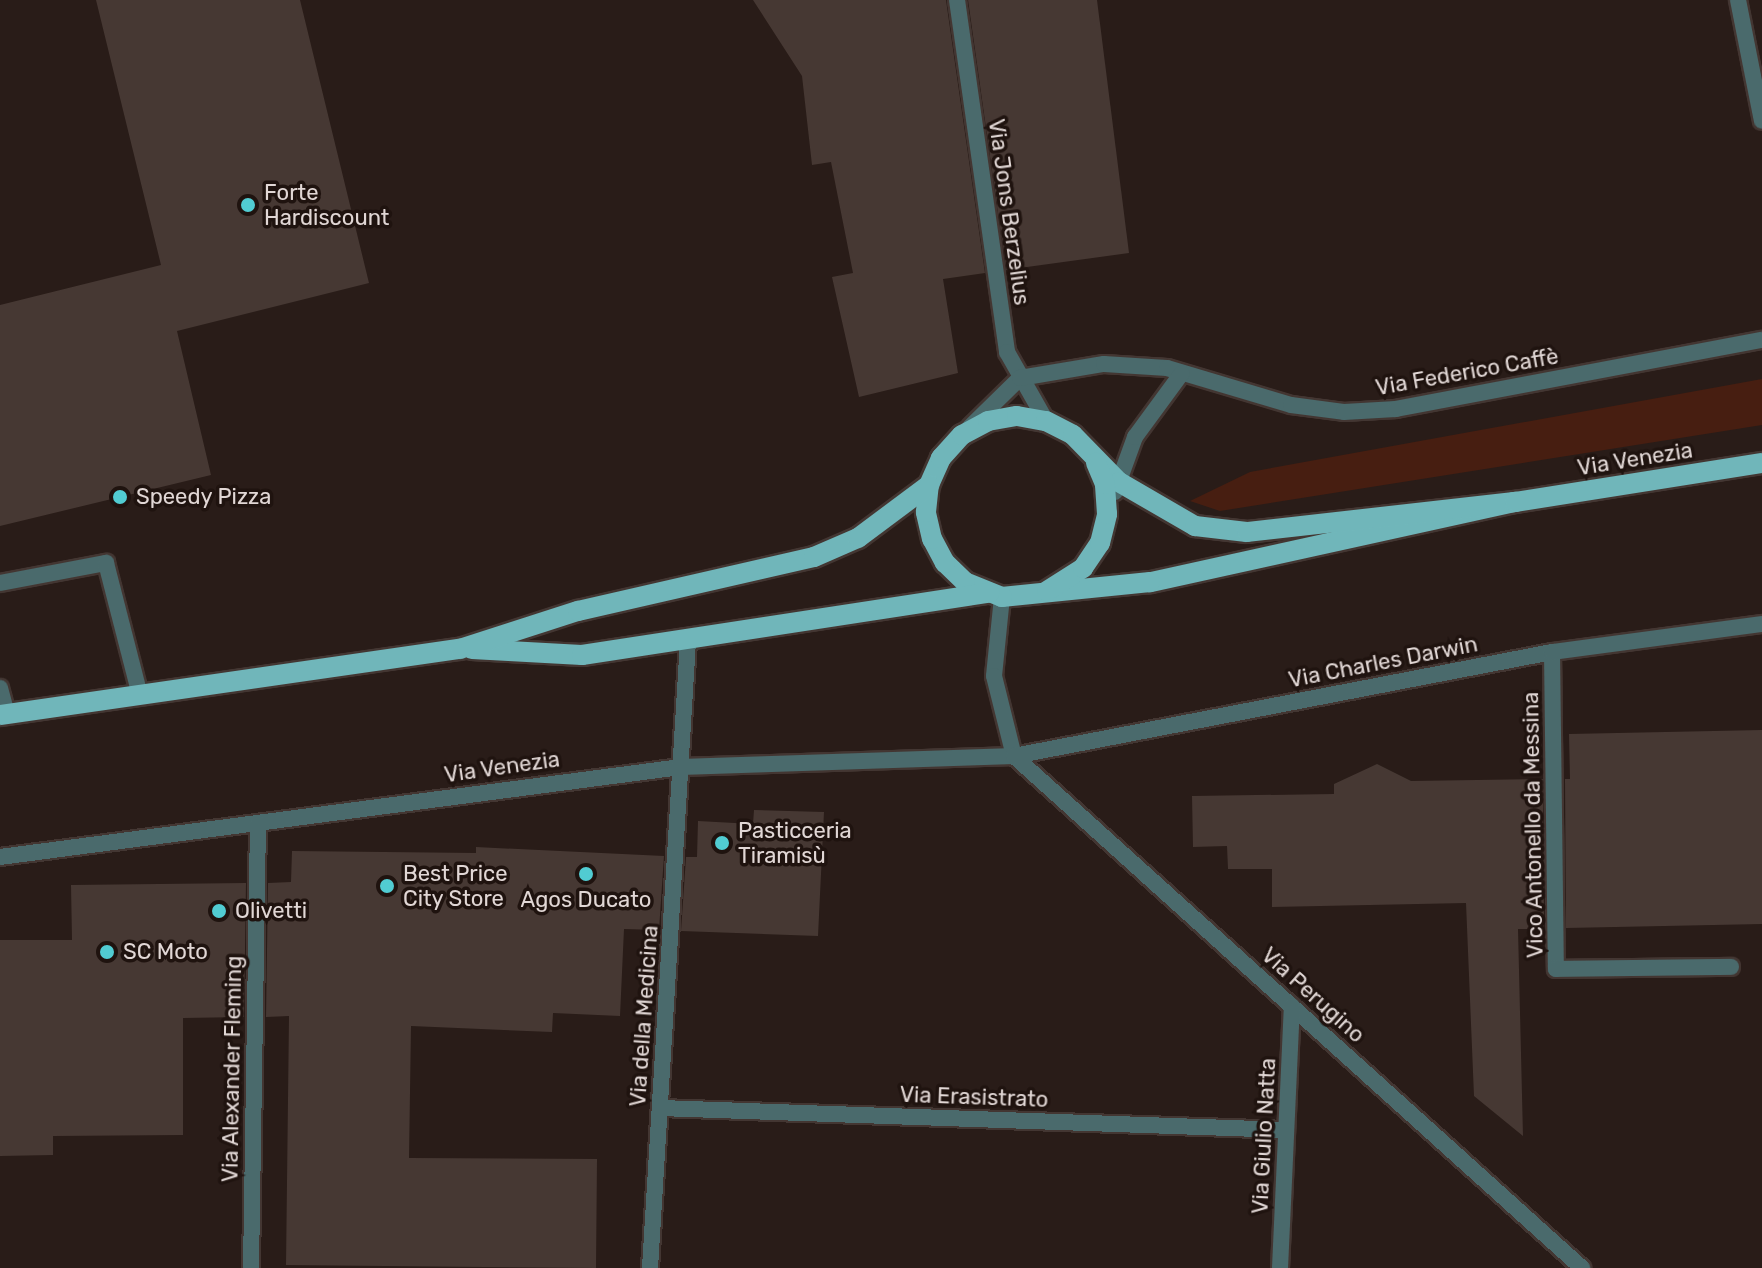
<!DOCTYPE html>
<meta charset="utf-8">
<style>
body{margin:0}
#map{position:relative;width:1762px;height:1268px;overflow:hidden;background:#291c18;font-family:Rubik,sans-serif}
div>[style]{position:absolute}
.green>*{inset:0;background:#471e11}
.building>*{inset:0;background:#463833}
.roads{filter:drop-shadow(2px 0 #433632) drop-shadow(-2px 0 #433632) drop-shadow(0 2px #433632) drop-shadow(0 -2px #433632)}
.lane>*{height:16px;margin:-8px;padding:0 8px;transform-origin:8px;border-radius:8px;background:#4a6a6c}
.street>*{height:16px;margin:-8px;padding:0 8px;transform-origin:8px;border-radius:8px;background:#4a6a6c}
.primary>*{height:20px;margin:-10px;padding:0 10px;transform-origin:10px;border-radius:10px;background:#70b6ba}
.dots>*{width:22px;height:22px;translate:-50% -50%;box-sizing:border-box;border:4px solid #1f130f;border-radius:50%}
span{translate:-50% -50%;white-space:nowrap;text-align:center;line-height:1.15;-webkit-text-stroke:7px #1f130f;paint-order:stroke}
.poi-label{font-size:22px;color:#e1d7d5}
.left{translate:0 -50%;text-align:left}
.street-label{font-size:22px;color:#e1d7d5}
</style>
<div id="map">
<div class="green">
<i style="clip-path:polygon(1762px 379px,1762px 425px,1220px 511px,1190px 501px,1250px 472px)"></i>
</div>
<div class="building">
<i style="clip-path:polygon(96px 0,300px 0,369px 283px,177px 331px,211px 475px,0 526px,0 305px,161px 265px)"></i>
<i style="clip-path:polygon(753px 0,946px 0,985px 273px,943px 279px,958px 373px,859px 397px,832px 277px,853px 273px,831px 162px,812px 165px,802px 76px)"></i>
<i style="clip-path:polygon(968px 0,1097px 0,1129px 253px,1006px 270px)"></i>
<i style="clip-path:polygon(1762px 730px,1762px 924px,1566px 928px,1565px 779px,1570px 779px,1569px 734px)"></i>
<i style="clip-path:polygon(1377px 764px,1411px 781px,1543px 779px,1544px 929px,1518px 929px,1523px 1136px,1474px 1096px,1466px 903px,1272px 907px,1272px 869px,1228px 869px,1227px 846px,1193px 847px,1192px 796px,1334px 794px,1334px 784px)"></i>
<i style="clip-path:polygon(754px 810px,824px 812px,818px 936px,681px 931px,686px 857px,697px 857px,698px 821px,753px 824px)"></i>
<i style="clip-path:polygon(476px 847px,664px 856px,659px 930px,624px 929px,620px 1016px,553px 1013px,552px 1032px,411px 1026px,409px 1158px,597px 1159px,596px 1268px,286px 1265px,289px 1016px,266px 1017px,268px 883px,291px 882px,292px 851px,476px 853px)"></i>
<i style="clip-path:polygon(246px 883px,244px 1017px,183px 1018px,183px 1135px,53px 1136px,53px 1155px,0 1156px,0 940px,72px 940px,71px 885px)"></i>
</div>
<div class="roads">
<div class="lane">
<i style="left:0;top:583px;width:108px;rotate:-10.7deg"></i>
<i style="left:106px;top:563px;width:136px;rotate:75.6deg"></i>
</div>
<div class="street">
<i style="left:957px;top:0;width:356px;rotate:81.9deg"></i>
<i style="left:1007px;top:352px;width:79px;rotate:60.5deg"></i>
<i style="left:1738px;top:0;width:123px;rotate:78.8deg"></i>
<i style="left:970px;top:427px;width:70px;rotate:-44.4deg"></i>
<i style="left:1020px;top:378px;width:85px;rotate:-9.5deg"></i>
<i style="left:1104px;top:364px;width:63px;rotate:3.6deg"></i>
<i style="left:1167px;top:368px;width:129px;rotate:16.6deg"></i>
<i style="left:1291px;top:405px;width:53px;rotate:7.5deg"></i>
<i style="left:1344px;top:412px;width:52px;rotate:-3.3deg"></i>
<i style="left:1396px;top:409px;width:372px;rotate:-10.7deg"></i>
<i style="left:1115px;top:492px;width:59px;rotate:-70deg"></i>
<i style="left:1135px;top:437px;width:79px;rotate:-53.7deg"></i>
<i style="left:1002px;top:597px;width:79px;rotate:95.8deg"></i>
<i style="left:994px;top:676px;width:82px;rotate:76deg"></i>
<i style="left:1552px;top:652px;width:317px;rotate:89.3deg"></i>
<i style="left:1556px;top:969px;width:175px;rotate:-0.7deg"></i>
<i style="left:0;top:688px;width:27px;rotate:75deg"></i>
<i style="left:1014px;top:756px;width:765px;rotate:42.03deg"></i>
<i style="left:0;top:857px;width:687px;rotate:-7.53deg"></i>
<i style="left:681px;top:767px;width:333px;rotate:-1.9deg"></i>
<i style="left:1014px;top:756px;width:548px;rotate:-10.94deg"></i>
<i style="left:1552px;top:652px;width:212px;rotate:-7.6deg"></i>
<i style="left:660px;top:1108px;width:626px;rotate:2.01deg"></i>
<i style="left:251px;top:1268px;width:445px;rotate:-89.1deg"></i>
<i style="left:650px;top:1268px;width:628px;rotate:-86.53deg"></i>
<i style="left:1280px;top:1268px;width:262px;rotate:-87.4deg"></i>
</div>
<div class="primary">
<i style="left:1515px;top:502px;width:374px;rotate:167.6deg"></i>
<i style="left:1150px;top:582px;width:149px;rotate:174.2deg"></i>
<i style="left:1002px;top:597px;width:40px;rotate:-158deg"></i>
<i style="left:965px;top:582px;width:28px;rotate:-136deg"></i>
<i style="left:945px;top:563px;width:27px;rotate:-118deg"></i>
<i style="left:932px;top:539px;width:28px;rotate:-103deg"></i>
<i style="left:926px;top:512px;width:27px;rotate:-84deg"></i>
<i style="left:929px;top:485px;width:30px;rotate:-66deg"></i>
<i style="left:941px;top:458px;width:31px;rotate:-48deg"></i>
<i style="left:962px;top:435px;width:30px;rotate:-28deg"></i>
<i style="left:988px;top:421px;width:29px;rotate:-10deg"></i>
<i style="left:1017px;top:416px;width:29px;rotate:10deg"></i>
<i style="left:1046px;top:421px;width:30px;rotate:27deg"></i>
<i style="left:1073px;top:435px;width:66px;rotate:45.6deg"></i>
<i style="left:1119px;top:482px;width:88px;rotate:30.1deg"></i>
<i style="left:1195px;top:526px;width:52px;rotate:6.6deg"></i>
<i style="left:1247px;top:532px;width:270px;rotate:-6.4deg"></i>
<i style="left:1515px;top:502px;width:250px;rotate:-9deg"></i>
<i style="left:1047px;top:591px;width:43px;rotate:-32.6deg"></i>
<i style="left:1083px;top:568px;width:30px;rotate:-56deg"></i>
<i style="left:1100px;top:543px;width:30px;rotate:-76deg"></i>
<i style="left:1107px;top:514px;width:30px;rotate:-94deg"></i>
<i style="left:1105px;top:484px;width:23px;rotate:-113deg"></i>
<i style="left:472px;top:649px;width:110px;rotate:3.1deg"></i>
<i style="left:582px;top:655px;width:412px;rotate:-8.7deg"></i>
<i style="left:0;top:715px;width:465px;rotate:-8.2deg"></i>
<i style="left:460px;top:649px;width:124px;rotate:-17.9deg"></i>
<i style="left:578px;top:611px;width:242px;rotate:-12.9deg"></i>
<i style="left:814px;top:557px;width:48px;rotate:-23.4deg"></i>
<i style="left:858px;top:538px;width:89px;rotate:-36.7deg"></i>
</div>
</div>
<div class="dots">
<i style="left:248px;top:205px;background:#51ccd2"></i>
<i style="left:120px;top:497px;background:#51ccd2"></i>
<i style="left:722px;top:843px;background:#51ccd2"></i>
<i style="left:586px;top:874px;background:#51ccd2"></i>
<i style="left:387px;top:886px;background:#51ccd2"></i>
<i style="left:219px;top:911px;background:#51ccd2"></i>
<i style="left:107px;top:952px;background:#51ccd2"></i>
</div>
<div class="poi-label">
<span class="left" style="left:264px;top:205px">Forte<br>Hardiscount</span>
<span class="left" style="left:136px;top:497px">Speedy Pizza</span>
<span class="left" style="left:738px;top:843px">Pasticceria<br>Tiramisù</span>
<span class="left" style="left:403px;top:886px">Best Price<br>City Store</span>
<span style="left:586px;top:900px">Agos Ducato</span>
<span class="left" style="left:235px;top:911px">Olivetti</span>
<span class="left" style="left:123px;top:952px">SC Moto</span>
</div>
<div class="street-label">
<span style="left:1009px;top:212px;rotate:82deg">Via Jons Berzelius</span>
<span style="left:1467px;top:372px;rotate:-10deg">Via Federico Caffè</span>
<span style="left:1635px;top:459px;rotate:-9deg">Via Venezia</span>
<span style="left:1383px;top:662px;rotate:-11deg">Via Charles Darwin</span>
<span style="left:502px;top:767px;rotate:-8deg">Via Venezia</span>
<span style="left:1533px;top:825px;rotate:-91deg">Vico Antonello da Messina</span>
<span style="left:1313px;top:995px;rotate:42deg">Via Perugino</span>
<span style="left:644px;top:1016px;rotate:-86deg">Via della Medicina</span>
<span style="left:232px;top:1069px;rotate:-89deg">Via Alexander Fleming</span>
<span style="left:974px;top:1097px;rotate:2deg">Via Erasistrato</span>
<span style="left:1264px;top:1136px;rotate:-87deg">Via Giulio Natta</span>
</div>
</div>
